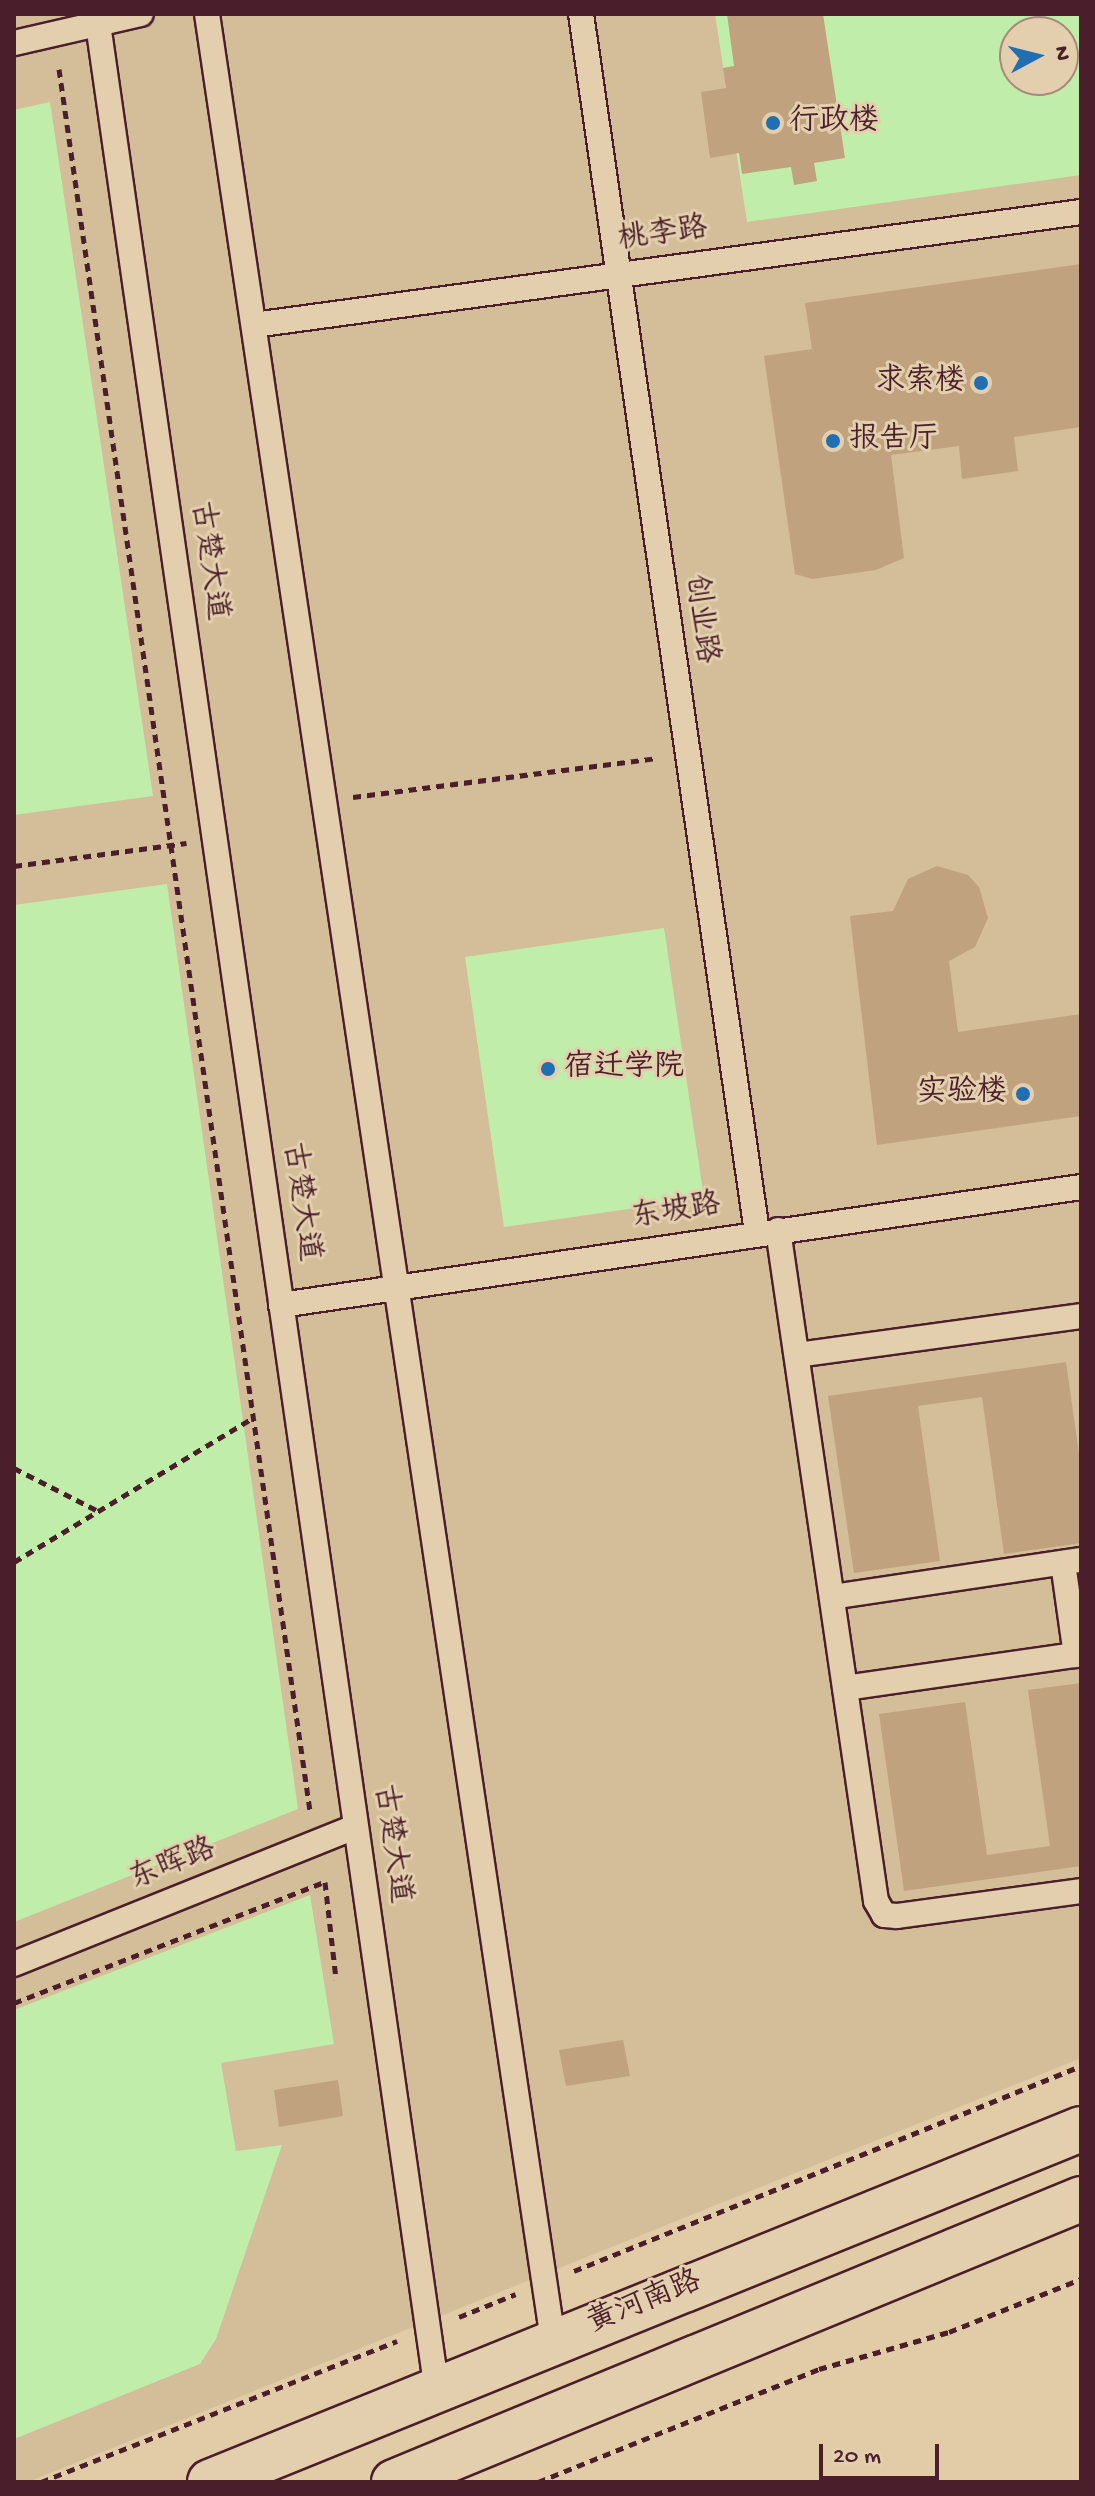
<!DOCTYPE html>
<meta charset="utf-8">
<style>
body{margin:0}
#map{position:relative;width:1095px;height:2496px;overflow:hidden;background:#e1cca7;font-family:"Gochi Hand","LXGW WenKai TC",sans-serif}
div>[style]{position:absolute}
.built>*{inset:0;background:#d4bd99}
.green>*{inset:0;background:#c1edaa}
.building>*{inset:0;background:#c0a37e}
.path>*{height:5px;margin-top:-2.5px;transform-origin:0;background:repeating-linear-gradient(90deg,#4a1f2b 0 8px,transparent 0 14px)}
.roads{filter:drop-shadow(2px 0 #4a1f2b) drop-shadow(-2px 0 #4a1f2b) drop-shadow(0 2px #4a1f2b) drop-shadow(0 -2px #4a1f2b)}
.lane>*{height:24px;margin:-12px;padding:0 12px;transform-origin:12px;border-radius:12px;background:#e3cfad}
.primary>*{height:44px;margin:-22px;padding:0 22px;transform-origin:22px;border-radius:22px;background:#e3cfad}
.dots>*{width:22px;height:22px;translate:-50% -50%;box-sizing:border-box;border:4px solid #e3cfad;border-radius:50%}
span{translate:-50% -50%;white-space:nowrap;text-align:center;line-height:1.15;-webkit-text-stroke:6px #e3cfad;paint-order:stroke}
.poi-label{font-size:30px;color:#4a1f2b}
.left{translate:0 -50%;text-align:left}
.right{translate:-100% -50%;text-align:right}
.street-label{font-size:30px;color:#4a1f2b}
.frame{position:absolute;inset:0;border:16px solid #4a1f2b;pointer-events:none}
.north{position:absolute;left:999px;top:16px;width:80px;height:80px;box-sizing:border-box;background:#e3cfad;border:2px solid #a68979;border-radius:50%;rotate:83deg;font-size:22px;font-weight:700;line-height:32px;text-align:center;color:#4a1f2b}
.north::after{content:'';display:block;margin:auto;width:28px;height:36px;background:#1f6fb2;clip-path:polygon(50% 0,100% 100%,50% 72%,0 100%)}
.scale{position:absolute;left:819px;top:2444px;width:120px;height:36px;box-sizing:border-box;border:4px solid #4a1f2b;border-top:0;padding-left:10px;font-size:24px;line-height:28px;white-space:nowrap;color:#4a1f2b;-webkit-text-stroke:6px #e3cfad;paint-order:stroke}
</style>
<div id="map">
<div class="built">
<i style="clip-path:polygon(evenodd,14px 14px,1081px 14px,1081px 2058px,28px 2482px,14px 2482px,14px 14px,1015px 32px,1063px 32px,1063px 80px,1015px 80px,1015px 32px)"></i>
</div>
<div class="green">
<i style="clip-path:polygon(evenodd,715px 14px,1081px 14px,1081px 175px,747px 222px,715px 14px,1015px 32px,1063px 32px,1063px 80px,1015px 80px,1015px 32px)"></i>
<i style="clip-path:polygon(50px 102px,153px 796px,14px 815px,14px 110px)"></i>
<i style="clip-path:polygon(167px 884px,298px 1809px,14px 1922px,14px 905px)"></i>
<i style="clip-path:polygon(664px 928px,704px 1198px,504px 1227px,465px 957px)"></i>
<i style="clip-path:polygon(310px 1895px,334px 2044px,221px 2063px,236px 2151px,282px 2145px,216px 2339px,200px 2364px,14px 2439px,14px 2010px)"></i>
</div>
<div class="building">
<i style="clip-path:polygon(727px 14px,823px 14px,845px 158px,814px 163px,817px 181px,794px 185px,791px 167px,742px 174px,739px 153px,710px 158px,701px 92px,726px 88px,723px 68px,734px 66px)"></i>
<i style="clip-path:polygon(1081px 264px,1081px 427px,1014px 437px,1018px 471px,962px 479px,959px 446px,891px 455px,904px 558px,876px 570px,812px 579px,795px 574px,764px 356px,812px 349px,805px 303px)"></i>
<i style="clip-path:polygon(937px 866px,968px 875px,979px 887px,988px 918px,975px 947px,949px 961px,958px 1032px,1081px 1014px,1081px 1116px,877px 1145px,850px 916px,893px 911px,908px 879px)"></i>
<i style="clip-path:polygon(1066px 1362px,1081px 1468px,1081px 1543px,1004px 1554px,982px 1397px,918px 1406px,940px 1561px,854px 1573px,828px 1396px)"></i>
<i style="clip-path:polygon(1081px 1683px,1081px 1866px,904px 1891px,879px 1714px,965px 1702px,987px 1855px,1050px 1846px,1028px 1690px)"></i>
<i style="clip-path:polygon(623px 2040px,630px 2076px,566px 2086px,559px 2050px)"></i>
<i style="clip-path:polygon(338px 2080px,343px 2116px,279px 2127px,274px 2090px)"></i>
</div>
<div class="path">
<i style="left:59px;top:69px;width:1759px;rotate:81.8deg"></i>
<i style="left:353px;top:797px;width:306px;rotate:-7.3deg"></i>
<i style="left:14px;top:866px;width:174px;rotate:-7.6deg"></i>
<i style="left:14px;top:1468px;width:94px;rotate:27.1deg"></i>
<i style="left:14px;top:1562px;width:279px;rotate:-31.1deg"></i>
<i style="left:14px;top:2003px;width:334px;rotate:-21.3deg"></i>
<i style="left:325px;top:1882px;width:98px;rotate:83.5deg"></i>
<i style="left:574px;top:2271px;width:547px;rotate:-22.02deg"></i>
<i style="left:459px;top:2317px;width:61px;rotate:-22deg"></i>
<i style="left:41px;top:2482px;width:383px;rotate:-21.6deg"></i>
<i style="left:538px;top:2482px;width:303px;rotate:-21.9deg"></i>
<i style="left:819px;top:2369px;width:135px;rotate:-15.9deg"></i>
<i style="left:949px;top:2332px;width:142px;rotate:-21.9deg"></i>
</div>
<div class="roads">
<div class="lane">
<i style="left:207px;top:14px;width:2353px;rotate:81.54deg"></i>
<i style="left:581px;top:14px;width:1232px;rotate:81.78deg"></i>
<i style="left:98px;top:24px;width:2390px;rotate:81.85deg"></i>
<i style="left:14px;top:43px;width:130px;rotate:-12.9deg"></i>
<i style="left:254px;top:325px;width:835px;rotate:-7.78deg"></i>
<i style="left:778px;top:1230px;width:678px;rotate:81.69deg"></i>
<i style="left:876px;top:1901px;width:16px;rotate:60deg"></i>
<i style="left:884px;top:1915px;width:13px;rotate:4deg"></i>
<i style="left:897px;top:1916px;width:186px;rotate:-7.7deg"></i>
<i style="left:281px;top:1305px;width:809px;rotate:-8.39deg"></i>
<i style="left:797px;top:1355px;width:287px;rotate:-7.8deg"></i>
<i style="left:1063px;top:1563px;width:93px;rotate:82deg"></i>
<i style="left:832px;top:1597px;width:252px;rotate:-8.5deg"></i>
<i style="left:845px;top:1688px;width:238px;rotate:-8.2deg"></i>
<i style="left:14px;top:1964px;width:367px;rotate:-21.9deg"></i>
</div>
<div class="primary">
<i style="left:210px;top:2482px;width:940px;rotate:-22.06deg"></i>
<i style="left:394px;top:2482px;width:743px;rotate:-22.39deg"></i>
</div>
</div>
<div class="dots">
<i style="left:773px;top:123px;background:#1f6fb2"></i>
<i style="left:981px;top:383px;background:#1f6fb2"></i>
<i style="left:833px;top:441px;background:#1f6fb2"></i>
<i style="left:548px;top:1069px;background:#1f6fb2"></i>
<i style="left:1023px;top:1094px;background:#1f6fb2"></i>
</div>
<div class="poi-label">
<span class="left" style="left:789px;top:123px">行政楼</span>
<span class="right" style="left:965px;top:383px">求索楼</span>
<span class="left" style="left:849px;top:441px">报告厅</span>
<span class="left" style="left:564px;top:1069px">宿迁学院</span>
<span class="right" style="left:1007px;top:1094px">实验楼</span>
</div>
<div class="street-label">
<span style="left:663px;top:236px;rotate:-8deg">桃李路</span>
<span style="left:207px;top:561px;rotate:82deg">古楚大道</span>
<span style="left:699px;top:619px;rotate:82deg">创业路</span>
<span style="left:299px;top:1202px;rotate:82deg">古楚大道</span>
<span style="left:676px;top:1213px;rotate:-9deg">东坡路</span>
<span style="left:390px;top:1844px;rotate:82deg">古楚大道</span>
<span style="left:173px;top:1866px;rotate:-22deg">东晖路</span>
<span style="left:645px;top:2304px;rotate:-22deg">黄河南路</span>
</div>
<div class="frame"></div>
<div class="north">N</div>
<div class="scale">20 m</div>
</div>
